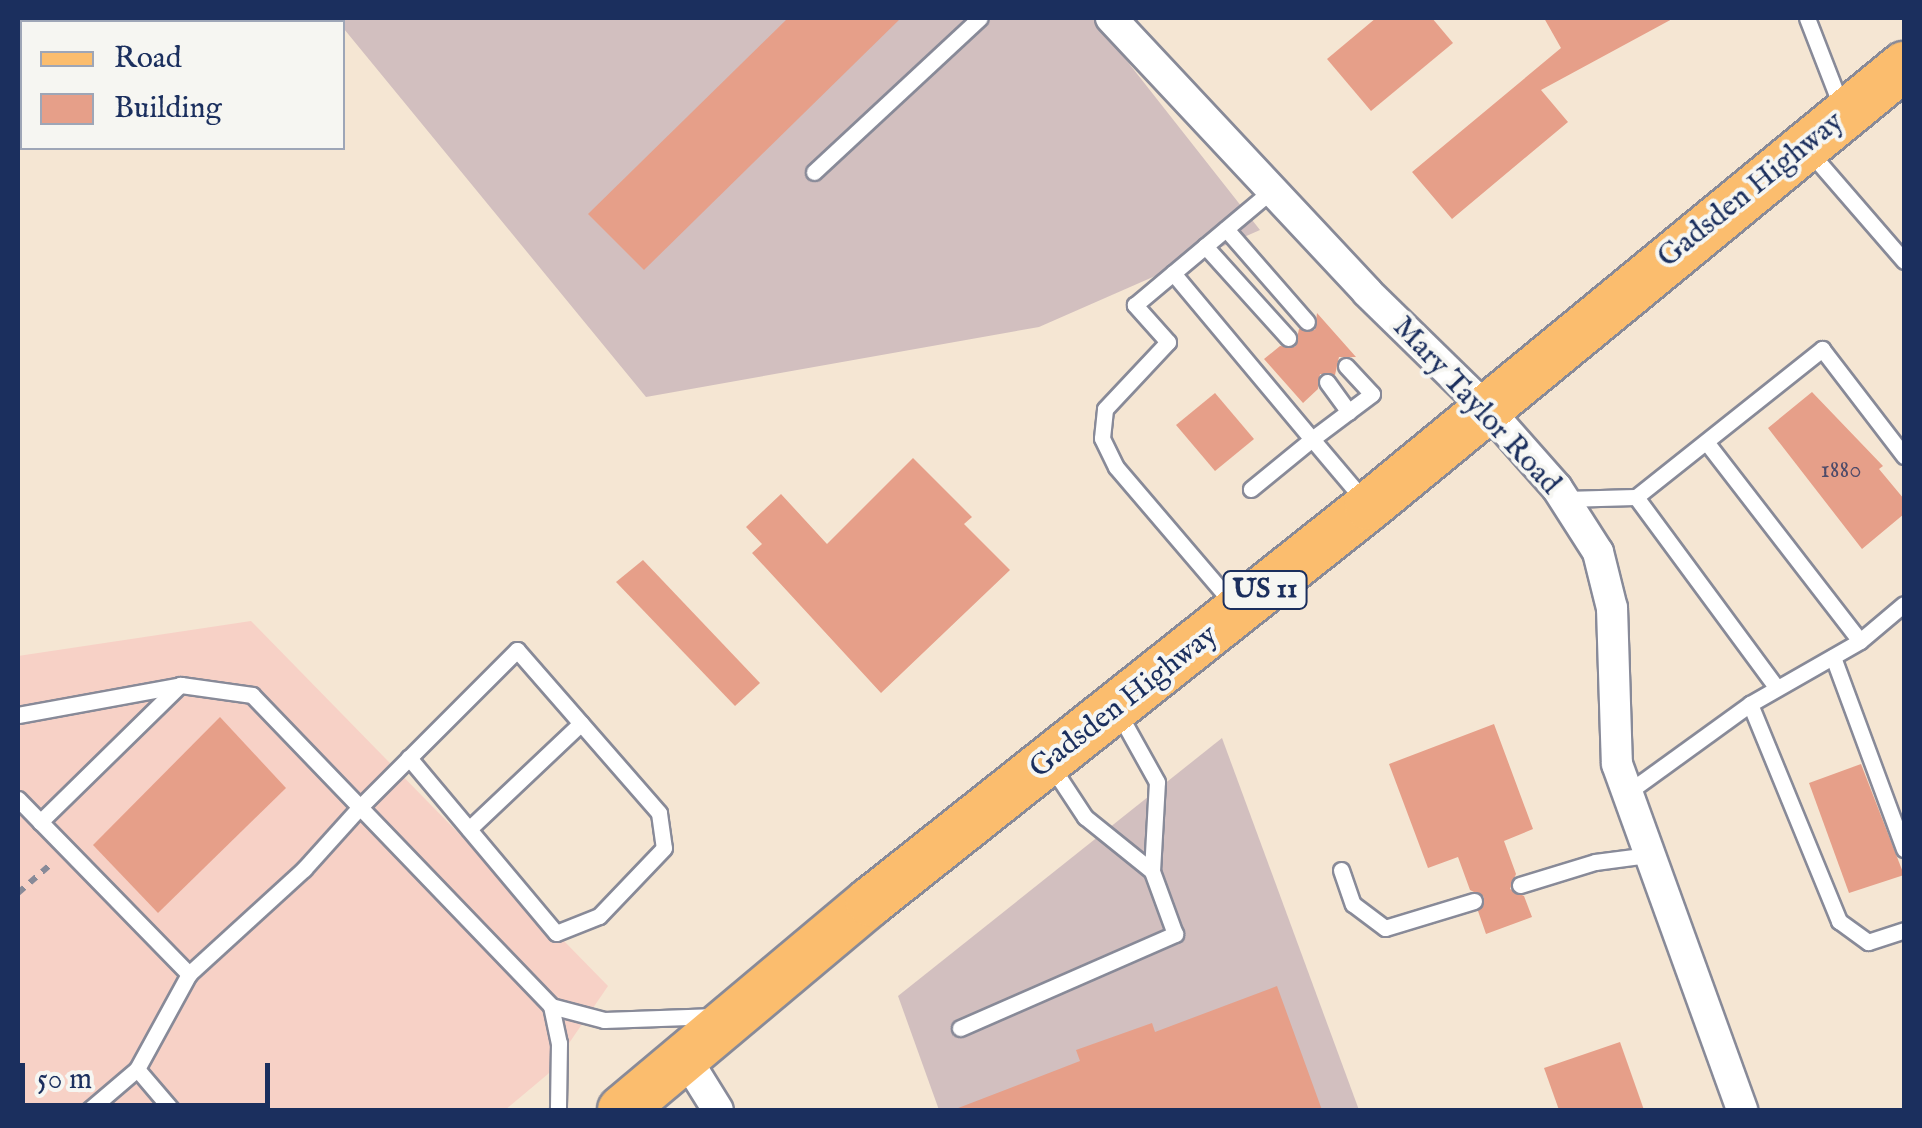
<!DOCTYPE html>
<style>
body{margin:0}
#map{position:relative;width:1922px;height:1128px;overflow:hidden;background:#f5e6d3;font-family:"IM FELL English",serif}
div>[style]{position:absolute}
.built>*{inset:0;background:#f7d1c6}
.industrial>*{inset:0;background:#d2bfbf}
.building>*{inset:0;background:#e69f89}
.path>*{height:6px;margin-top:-3px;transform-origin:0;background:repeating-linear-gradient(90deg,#888a98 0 8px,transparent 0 16px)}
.roads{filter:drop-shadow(2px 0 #888a98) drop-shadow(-2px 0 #888a98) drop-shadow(0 2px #888a98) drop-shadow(0 -2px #888a98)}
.lane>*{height:15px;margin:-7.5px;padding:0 7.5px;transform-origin:7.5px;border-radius:7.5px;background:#fff}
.street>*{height:30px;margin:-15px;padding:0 15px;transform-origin:15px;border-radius:15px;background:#fff}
.primary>*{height:48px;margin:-24px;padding:0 24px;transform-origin:24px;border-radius:24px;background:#fbbd6e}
span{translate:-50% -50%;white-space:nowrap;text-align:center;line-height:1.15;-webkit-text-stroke:8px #f6f6f2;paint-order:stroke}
.number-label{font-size:25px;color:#4e4b69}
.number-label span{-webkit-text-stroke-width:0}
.shield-label span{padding:2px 8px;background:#f6f6f2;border:2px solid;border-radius:8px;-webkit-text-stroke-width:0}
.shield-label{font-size:28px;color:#1b2f5e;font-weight:700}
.street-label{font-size:30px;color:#1b2f5e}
.frame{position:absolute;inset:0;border:20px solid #1b2f5e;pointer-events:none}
.legend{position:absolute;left:20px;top:20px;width:325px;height:130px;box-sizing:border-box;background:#f6f6f2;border:2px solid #9ea6b7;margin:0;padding:12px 18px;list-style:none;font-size:30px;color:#1b2f5e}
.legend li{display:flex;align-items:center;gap:20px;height:50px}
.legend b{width:50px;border:2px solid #9ea6b7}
.scale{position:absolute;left:20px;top:1063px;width:250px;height:45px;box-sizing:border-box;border:5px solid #1b2f5e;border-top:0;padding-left:12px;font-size:30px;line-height:35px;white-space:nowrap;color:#1b2f5e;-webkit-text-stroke:8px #f6f6f2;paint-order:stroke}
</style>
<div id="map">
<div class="built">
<i style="clip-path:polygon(251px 621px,608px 986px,548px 1074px,505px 1110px,18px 1110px,18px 656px)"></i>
</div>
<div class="industrial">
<i style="clip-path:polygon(335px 18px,1141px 18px,1112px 42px,1260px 230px,1039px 327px,646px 397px)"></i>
<i style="clip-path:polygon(1222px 738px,1359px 1110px,939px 1110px,898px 996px)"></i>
</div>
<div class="building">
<i style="clip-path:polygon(788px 18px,901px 18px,644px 270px,588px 214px)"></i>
<i style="clip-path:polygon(1376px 18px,1432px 18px,1453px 43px,1371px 111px,1327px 59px)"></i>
<i style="clip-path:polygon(1544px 18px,1674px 18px,1541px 90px,1568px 122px,1452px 219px,1412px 172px,1561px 48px)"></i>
<i style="clip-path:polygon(1317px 313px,1356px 357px,1339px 357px,1335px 375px,1320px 374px,1318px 389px,1303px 403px,1264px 359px,1280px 346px,1295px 347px,1299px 329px,1315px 330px)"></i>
<i style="clip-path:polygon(1812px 392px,1883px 466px,1879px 469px,1904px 499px,1904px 514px,1862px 549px,1768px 428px)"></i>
<i style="clip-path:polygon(1215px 393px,1254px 439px,1215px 471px,1176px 425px)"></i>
<i style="clip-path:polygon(913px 458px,972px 517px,964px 524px,1010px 570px,881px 693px,752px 553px,762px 544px,746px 527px,781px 494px,827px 544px)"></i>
<i style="clip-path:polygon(643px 560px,760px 683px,735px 706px,616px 582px)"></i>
<i style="clip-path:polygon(220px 717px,286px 788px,158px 913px,93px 845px)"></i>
<i style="clip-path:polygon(1494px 724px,1533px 829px,1504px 841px,1516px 874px,1510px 889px,1524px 896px,1532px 917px,1486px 934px,1478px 911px,1484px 897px,1470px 890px,1458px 857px,1428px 868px,1389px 764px)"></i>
<i style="clip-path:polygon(1861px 764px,1904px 875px,1849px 893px,1809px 783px)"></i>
<i style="clip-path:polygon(1277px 986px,1322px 1110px,953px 1110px,1080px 1061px,1076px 1050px,1152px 1023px,1155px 1032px)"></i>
<i style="clip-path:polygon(1620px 1042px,1644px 1110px,1559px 1110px,1544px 1068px)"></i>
</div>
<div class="path">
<i style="left:18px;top:893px;width:44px;rotate:-41.3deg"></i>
</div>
<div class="roads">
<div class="lane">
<i style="left:1807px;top:18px;width:100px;rotate:68.8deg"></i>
<i style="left:1808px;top:150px;width:147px;rotate:49.1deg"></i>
<i style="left:814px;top:172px;width:226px;rotate:-42.9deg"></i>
<i style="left:1226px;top:229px;width:123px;rotate:48.9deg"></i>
<i style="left:1205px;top:246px;width:124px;rotate:47.9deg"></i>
<i style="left:1173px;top:273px;width:217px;rotate:50.1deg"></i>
<i style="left:1312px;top:439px;width:79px;rotate:140.7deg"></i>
<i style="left:1346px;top:366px;width:38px;rotate:47deg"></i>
<i style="left:1372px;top:394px;width:75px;rotate:143.1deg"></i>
<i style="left:1312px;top:439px;width:84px;rotate:49.8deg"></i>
<i style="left:1327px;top:382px;width:37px;rotate:54deg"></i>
<i style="left:1707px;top:443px;width:250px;rotate:52.3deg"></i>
<i style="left:1636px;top:497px;width:237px;rotate:53.6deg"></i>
<i style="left:1564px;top:499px;width:72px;rotate:-1.6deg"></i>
<i style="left:1636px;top:497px;width:238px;rotate:-38.5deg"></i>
<i style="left:1822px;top:349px;width:135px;rotate:52.5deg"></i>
<i style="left:1233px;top:604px;width:180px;rotate:-130.5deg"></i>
<i style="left:1116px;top:467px;width:32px;rotate:-116deg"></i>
<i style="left:1102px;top:438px;width:29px;rotate:-84deg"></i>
<i style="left:1105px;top:409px;width:92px;rotate:-46.8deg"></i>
<i style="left:1168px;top:342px;width:50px;rotate:-131.7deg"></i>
<i style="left:1135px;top:305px;width:179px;rotate:-40deg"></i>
<i style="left:1833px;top:657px;width:205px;rotate:69.7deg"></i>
<i style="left:1750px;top:704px;width:235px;rotate:67.7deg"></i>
<i style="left:1839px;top:921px;width:36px;rotate:36deg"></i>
<i style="left:1868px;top:942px;width:38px;rotate:-18deg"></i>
<i style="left:18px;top:715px;width:166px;rotate:-10.4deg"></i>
<i style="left:181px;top:685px;width:72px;rotate:8deg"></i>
<i style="left:252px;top:695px;width:431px;rotate:46.1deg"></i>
<i style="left:551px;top:1006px;width:55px;rotate:14.8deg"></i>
<i style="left:604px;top:1020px;width:112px;rotate:-2deg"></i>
<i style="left:1052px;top:767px;width:60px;rotate:56.6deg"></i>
<i style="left:1085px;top:817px;width:86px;rotate:38.9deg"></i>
<i style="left:1627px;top:793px;width:152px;rotate:-35.9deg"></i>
<i style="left:1750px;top:704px;width:127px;rotate:-29.8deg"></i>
<i style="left:1860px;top:641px;width:57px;rotate:-40.1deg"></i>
<i style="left:18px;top:799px;width:245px;rotate:45.7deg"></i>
<i style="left:40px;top:822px;width:196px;rotate:-44.4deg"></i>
<i style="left:469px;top:829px;width:154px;rotate:-43.4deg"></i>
<i style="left:1341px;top:870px;width:36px;rotate:71deg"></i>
<i style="left:1353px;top:904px;width:40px;rotate:37deg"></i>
<i style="left:1385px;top:928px;width:93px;rotate:-16.9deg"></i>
<i style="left:1520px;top:885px;width:78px;rotate:-17deg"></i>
<i style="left:1595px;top:862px;width:53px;rotate:-7.5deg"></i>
<i style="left:551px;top:1006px;width:38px;rotate:78deg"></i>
<i style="left:559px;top:1043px;width:67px;rotate:90.9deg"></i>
<i style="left:960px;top:1028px;width:235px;rotate:-23.6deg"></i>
<i style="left:1175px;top:934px;width:67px;rotate:-110.1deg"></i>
<i style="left:1152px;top:871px;width:89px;rotate:-86.8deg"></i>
<i style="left:1157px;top:782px;width:80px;rotate:-119.1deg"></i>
<i style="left:137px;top:1069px;width:54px;rotate:49.5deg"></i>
<i style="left:89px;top:1110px;width:63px;rotate:-40.5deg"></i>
<i style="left:137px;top:1069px;width:108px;rotate:-61.3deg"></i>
<i style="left:189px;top:974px;width:156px;rotate:-42.4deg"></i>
<i style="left:304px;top:869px;width:81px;rotate:-48deg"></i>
<i style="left:358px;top:809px;width:225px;rotate:-45deg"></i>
<i style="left:517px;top:650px;width:216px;rotate:48.9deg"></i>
<i style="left:659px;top:813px;width:35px;rotate:82deg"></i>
<i style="left:664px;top:848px;width:94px;rotate:133.7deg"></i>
<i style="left:599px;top:916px;width:46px;rotate:158.4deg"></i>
<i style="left:556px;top:933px;width:229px;rotate:-130deg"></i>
</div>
<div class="street">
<i style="left:1111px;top:18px;width:375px;rotate:46.9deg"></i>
<i style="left:1367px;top:292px;width:169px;rotate:44.3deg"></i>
<i style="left:1488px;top:410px;width:104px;rotate:48.5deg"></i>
<i style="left:1557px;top:488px;width:76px;rotate:57.4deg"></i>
<i style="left:1598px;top:552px;width:58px;rotate:76deg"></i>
<i style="left:1612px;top:608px;width:156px;rotate:88.2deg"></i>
<i style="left:1617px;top:764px;width:368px;rotate:70.1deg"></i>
<i style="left:685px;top:1057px;width:62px;rotate:58.1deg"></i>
</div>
<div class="primary">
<i style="left:622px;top:1110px;width:324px;rotate:-40deg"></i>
<i style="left:870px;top:902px;width:637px;rotate:-38.44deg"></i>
<i style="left:1369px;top:506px;width:693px;rotate:-39.43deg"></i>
</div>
</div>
<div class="number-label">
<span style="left:1841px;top:470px">1880</span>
</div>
<div class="shield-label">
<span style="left:1265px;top:590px">US 11</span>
</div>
<div class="street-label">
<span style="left:1751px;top:190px;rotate:-39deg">Gadsden Highway</span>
<span style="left:1476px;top:406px;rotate:47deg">Mary Taylor Road</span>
<span style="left:1124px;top:702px;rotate:-38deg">Gadsden Highway</span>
</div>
<div class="frame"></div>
<ul class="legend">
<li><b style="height:12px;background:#fbbd6e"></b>Road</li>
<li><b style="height:28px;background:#e69f89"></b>Building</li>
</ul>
<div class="scale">50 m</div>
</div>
